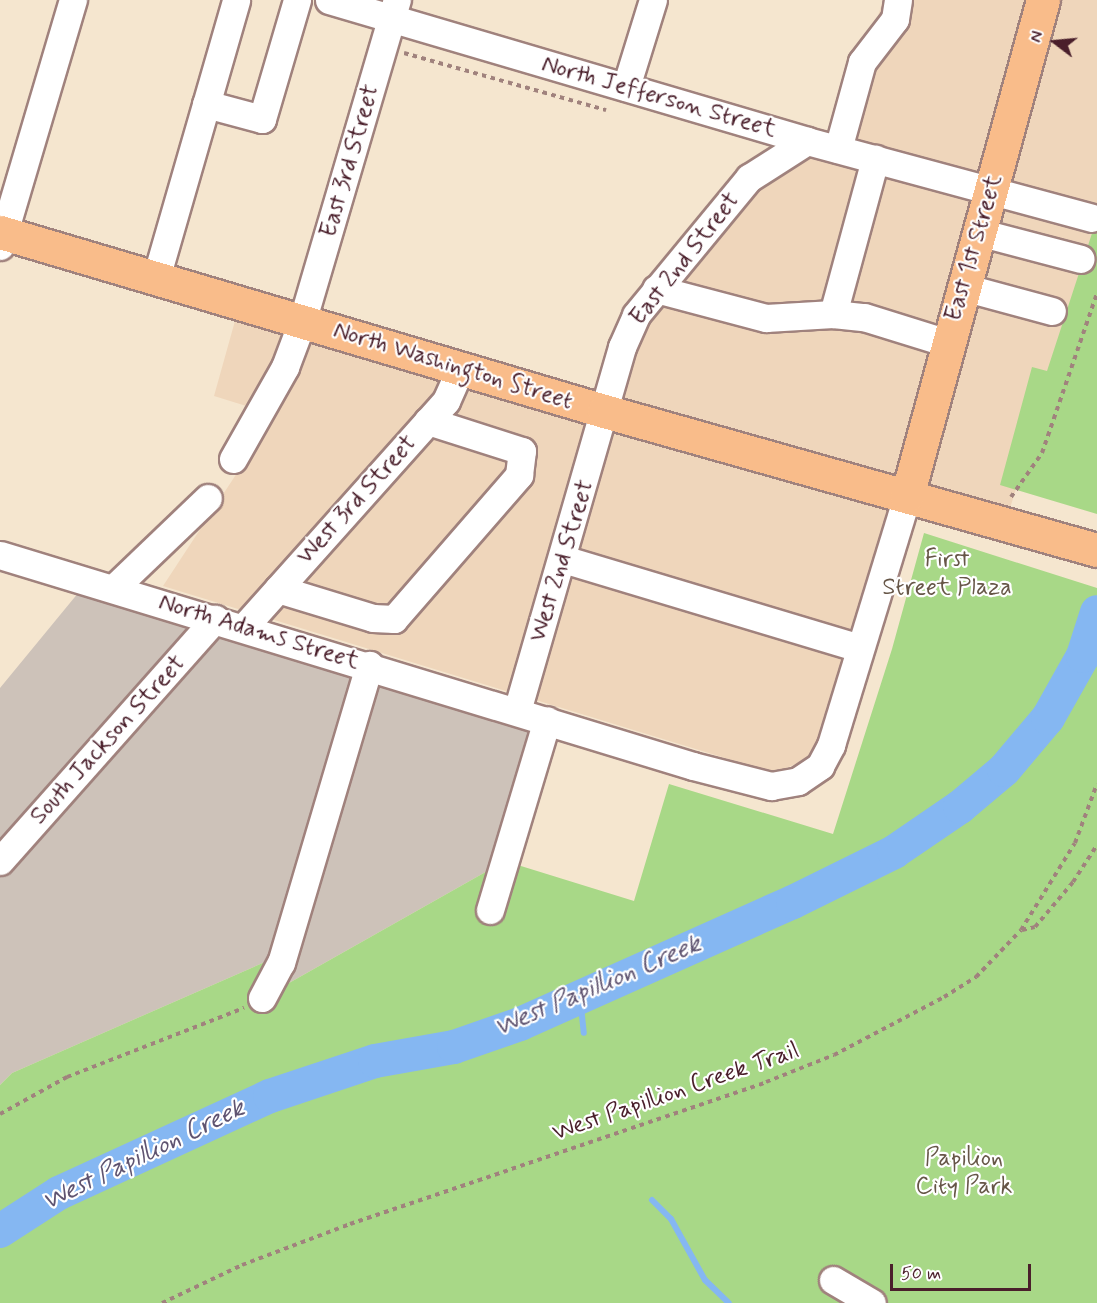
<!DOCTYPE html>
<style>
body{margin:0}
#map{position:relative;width:1097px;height:1303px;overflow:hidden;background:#f5e6cf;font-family:Mynerve,sans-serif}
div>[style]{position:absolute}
.built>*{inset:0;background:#efd6bb}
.industrial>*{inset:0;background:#cdc2b9}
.green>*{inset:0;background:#a8d887}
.stream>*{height:6px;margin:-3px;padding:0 3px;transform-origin:3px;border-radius:3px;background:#85b7f2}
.river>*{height:34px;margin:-17px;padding:0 17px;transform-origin:17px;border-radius:17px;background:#85b7f2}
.path>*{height:4px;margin-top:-2px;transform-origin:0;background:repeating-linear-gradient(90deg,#a0827d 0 4.5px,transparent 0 9px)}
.roads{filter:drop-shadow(2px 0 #a0827d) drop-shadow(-2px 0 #a0827d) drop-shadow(0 2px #a0827d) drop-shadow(0 -2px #a0827d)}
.minor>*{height:27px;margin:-13.5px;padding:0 13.5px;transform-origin:13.5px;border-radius:13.5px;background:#fff}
.major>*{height:33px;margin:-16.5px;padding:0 16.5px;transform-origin:16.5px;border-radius:16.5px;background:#f9bc8a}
span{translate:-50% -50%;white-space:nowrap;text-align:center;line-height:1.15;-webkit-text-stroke:4.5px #fff;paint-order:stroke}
.street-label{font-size:24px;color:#4a1f2b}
.park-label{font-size:24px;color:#665647}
.water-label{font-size:26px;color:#5f5471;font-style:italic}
.north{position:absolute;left:1025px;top:12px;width:60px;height:60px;-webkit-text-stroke:4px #fff;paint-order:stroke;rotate:286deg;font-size:16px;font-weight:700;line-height:24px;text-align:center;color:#4a1f2b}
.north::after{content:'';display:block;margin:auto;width:21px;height:27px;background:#4a1f2b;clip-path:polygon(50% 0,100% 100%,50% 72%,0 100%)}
.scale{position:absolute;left:890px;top:1264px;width:141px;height:27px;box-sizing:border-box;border:3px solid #4a1f2b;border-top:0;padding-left:8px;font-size:18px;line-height:21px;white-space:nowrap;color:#4a1f2b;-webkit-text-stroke:4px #fff;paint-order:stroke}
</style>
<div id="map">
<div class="built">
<i style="clip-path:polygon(883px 0,1097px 0,1097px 226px,1003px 531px,892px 498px,815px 756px,774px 773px,163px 586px,275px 415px,214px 396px,240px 303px,577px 410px,778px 142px,835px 154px)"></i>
</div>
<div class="industrial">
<i style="clip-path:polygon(88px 581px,547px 720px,505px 861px,289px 983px,274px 958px,12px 1073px,0 1085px,0 688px)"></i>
</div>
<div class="green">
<i style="clip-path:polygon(1097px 218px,1097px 514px,1000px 485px,1032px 367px,1047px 371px)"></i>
<i style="clip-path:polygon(924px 533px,1097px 588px,1097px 1303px,0 1303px,0 1085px,12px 1073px,274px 958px,303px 929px,289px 983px,505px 861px,634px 901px,669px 784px,833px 834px,892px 649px)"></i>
</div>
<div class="stream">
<i style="left:580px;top:997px;width:36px;rotate:84deg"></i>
<i style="left:652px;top:1200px;width:27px;rotate:45deg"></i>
<i style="left:671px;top:1219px;width:70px;rotate:60.9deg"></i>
<i style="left:705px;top:1280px;width:33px;rotate:44deg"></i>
</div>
<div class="river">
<i style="left:0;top:1231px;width:70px;rotate:-32.8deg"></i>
<i style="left:59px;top:1193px;width:232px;rotate:-24.7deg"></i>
<i style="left:270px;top:1096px;width:111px;rotate:-18.4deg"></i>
<i style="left:375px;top:1061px;width:80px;rotate:-10deg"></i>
<i style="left:454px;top:1047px;width:70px;rotate:-19.2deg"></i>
<i style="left:520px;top:1024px;width:299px;rotate:-24.1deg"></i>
<i style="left:793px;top:902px;width:113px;rotate:-26.3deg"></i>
<i style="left:894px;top:852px;width:80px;rotate:-34.3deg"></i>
<i style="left:960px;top:807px;width:57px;rotate:-40.1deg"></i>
<i style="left:1004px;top:770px;width:68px;rotate:-49.8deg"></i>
<i style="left:1048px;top:718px;width:71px;rotate:-60.6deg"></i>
<i style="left:1083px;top:656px;width:46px;rotate:-72.3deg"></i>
</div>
<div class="path">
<i style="left:404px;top:53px;width:210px;rotate:15.8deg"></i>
<i style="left:1011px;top:497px;width:54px;rotate:-54.8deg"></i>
<i style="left:1042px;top:453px;width:169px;rotate:-71deg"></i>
<i style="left:1022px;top:930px;width:13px;rotate:-13deg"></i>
<i style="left:1035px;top:927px;width:59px;rotate:-49.8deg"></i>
<i style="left:1073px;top:882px;width:44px;rotate:-57deg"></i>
<i style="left:0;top:1114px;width:77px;rotate:-28.9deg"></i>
<i style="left:67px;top:1077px;width:190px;rotate:-21.3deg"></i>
<i style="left:162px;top:1303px;width:89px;rotate:-25.4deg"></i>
<i style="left:242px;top:1265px;width:116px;rotate:-20.8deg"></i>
<i style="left:350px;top:1224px;width:440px;rotate:-18.8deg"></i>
<i style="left:766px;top:1082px;width:73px;rotate:-21.7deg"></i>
<i style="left:834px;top:1055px;width:124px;rotate:-27.8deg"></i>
<i style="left:944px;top:997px;width:38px;rotate:-32deg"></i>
<i style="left:976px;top:977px;width:65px;rotate:-46.2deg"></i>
<i style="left:1021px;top:930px;width:102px;rotate:-58.2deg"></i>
<i style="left:1075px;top:843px;width:63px;rotate:-69.6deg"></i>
</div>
<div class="roads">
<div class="minor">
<i style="left:329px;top:0;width:498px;rotate:16.4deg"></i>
<i style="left:807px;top:141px;width:295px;rotate:15.1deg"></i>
<i style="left:626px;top:87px;width:91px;rotate:-72.8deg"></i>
<i style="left:206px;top:104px;width:58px;rotate:15deg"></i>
<i style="left:262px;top:119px;width:124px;rotate:-73.6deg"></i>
<i style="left:838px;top:149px;width:90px;rotate:-74.6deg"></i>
<i style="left:862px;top:62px;width:54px;rotate:-52.5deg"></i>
<i style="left:895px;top:19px;width:19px;rotate:-81deg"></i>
<i style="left:978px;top:232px;width:106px;rotate:14.7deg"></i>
<i style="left:0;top:246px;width:257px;rotate:-73.5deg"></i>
<i style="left:156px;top:278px;width:289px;rotate:-73.9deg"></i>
<i style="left:963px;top:287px;width:92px;rotate:15.1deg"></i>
<i style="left:656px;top:289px;width:114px;rotate:14.8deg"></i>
<i style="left:766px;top:318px;width:67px;rotate:-3.4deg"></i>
<i style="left:833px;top:314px;width:31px;rotate:6deg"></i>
<i style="left:864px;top:317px;width:88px;rotate:17.2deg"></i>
<i style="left:833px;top:314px;width:161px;rotate:-74.8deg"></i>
<i style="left:233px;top:459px;width:106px;rotate:-60.5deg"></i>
<i style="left:285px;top:367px;width:48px;rotate:-69.3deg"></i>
<i style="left:302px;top:322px;width:336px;rotate:-73.6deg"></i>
<i style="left:0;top:555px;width:724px;rotate:16.93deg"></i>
<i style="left:693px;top:766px;width:81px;rotate:14.4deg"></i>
<i style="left:771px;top:786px;width:27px;rotate:-10deg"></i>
<i style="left:798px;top:781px;width:27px;rotate:-34deg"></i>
<i style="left:820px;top:766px;width:24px;rotate:-62deg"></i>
<i style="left:831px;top:745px;width:260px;rotate:-73deg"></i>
<i style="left:563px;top:559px;width:310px;rotate:16.7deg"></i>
<i style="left:114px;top:588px;width:130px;rotate:-43.8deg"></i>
<i style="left:278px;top:589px;width:99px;rotate:17deg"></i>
<i style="left:373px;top:618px;width:21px;rotate:3deg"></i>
<i style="left:394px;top:619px;width:191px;rotate:-49deg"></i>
<i style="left:519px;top:475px;width:24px;rotate:-83deg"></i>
<i style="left:522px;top:451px;width:99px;rotate:-162.3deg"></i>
<i style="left:244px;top:627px;width:303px;rotate:-48.2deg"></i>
<i style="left:446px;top:401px;width:36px;rotate:-66deg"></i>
<i style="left:517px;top:711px;width:379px;rotate:-73.9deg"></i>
<i style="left:622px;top:347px;width:35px;rotate:-66deg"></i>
<i style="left:636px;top:315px;width:178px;rotate:-50.5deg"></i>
<i style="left:749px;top:178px;width:69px;rotate:-32.5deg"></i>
<i style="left:0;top:861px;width:324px;rotate:-48.4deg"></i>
<i style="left:490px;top:910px;width:198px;rotate:-73.3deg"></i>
<i style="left:262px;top:998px;width:40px;rotate:-62deg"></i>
<i style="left:281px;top:963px;width:311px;rotate:-73.5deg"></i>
<i style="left:833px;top:1280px;width:45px;rotate:30.5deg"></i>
</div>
<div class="major">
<i style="left:0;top:232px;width:630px;rotate:16.51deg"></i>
<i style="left:604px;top:411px;width:512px;rotate:15.75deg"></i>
<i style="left:907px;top:496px;width:514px;rotate:-74.67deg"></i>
</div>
</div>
<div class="street-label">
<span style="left:659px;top:97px;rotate:16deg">North Jefferson Street</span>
<span style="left:350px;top:161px;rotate:-74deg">East 3rd Street</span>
<span style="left:974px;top:248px;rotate:-74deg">East 1st Street</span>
<span style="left:685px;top:259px;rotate:-52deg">East 2nd Street</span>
<span style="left:453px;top:366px;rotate:17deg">North Washington Street</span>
<span style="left:357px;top:500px;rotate:-48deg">West 3rd Street</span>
<span style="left:562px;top:561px;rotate:-73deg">West 2nd Street</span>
<span style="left:259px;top:632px;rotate:17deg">North Adams Street</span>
<span style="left:108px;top:740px;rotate:-48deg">South Jackson Street</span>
<span style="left:676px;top:1092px;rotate:-19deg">West Papillion Creek Trail</span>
</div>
<div class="park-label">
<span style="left:947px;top:574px">First<br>Street Plaza</span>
<span style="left:964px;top:1173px">Papilion<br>City Park</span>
</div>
<div class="water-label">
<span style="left:598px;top:987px;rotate:-23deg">West Papillion Creek</span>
<span style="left:144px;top:1156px;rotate:-26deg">West Papillion Creek</span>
</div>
<div class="north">N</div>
<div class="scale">50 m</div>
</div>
